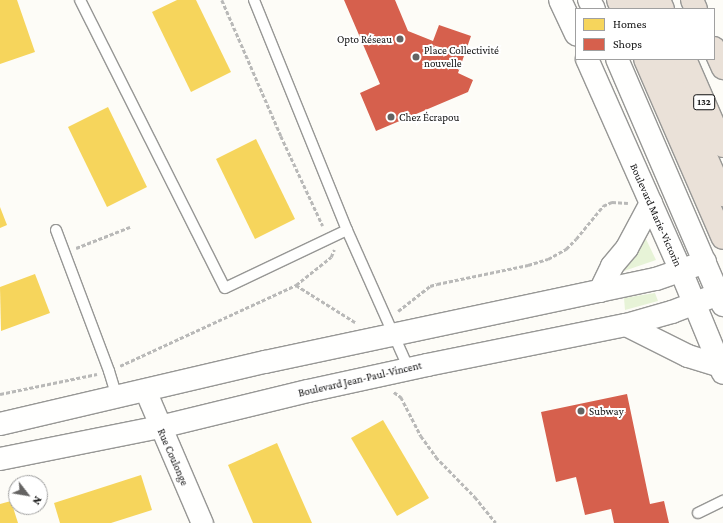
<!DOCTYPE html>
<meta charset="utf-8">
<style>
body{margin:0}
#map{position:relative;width:723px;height:523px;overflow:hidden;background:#fdfcf7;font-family:"Crimson Pro",serif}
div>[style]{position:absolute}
.green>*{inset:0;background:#e7f3d7}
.homes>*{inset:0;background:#f6d55c}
.shops>*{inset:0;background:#d6604d}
.path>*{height:2.5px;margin-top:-1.25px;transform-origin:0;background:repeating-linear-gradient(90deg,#b9b9b8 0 4px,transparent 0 6px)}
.roads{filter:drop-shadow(1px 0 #979795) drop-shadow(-1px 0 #979795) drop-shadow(0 1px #979795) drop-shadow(0 -1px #979795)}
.service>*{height:10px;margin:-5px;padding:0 5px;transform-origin:5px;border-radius:5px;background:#fffffe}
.minor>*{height:21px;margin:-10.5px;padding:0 10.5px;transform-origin:10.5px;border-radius:10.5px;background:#fffffe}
.tertiary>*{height:22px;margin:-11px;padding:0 11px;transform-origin:11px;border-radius:11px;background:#fffffe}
.motorway>*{height:22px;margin:-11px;padding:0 11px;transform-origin:11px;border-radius:11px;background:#eae1d8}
.dots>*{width:11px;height:11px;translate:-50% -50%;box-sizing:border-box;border:2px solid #fff;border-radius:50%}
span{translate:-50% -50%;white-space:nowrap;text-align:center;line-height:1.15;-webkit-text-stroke:4px #fff;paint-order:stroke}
.shield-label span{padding:1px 3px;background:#fff;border:1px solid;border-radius:3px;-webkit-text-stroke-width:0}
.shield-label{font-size:10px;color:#111;font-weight:700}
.poi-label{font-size:11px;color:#111}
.right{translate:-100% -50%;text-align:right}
.left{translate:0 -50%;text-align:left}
.street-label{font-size:11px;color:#111}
.legend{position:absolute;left:575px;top:8px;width:140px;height:52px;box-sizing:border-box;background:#fff;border:1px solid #a0a0a0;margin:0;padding:5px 7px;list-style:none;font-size:12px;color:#111}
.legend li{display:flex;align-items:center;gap:8px;height:20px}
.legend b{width:20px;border:1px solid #a0a0a0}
.north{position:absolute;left:8px;top:475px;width:40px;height:40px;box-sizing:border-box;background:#fff;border:1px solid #a0a0a0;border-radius:50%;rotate:121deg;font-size:11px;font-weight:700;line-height:16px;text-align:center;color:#111}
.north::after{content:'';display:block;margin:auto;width:14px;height:18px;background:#646362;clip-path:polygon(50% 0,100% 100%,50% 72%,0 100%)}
</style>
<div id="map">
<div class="green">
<i style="clip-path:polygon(645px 237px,656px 260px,621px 272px)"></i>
<i style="clip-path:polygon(655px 293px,658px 301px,625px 310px,624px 298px)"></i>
</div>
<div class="homes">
<i style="clip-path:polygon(0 0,17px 0,35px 52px,0 64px)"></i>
<i style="clip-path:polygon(177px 0,196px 0,231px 72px,191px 92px,152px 12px)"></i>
<i style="clip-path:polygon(108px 107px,147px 187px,107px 207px,68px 127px)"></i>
<i style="clip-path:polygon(256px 139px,295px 219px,255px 239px,216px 159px)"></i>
<i style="clip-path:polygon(0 207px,7px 225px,0 228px)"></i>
<i style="clip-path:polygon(35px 274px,50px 313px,1px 331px,0 287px)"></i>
<i style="clip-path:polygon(383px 420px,429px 498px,397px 516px,351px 438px)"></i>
<i style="clip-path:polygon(277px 443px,312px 523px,253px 523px,228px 465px)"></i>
<i style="clip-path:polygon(141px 475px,152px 510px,111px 523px,60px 523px,54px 503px)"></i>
<i style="clip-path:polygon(11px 501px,18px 523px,0 523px,0 504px)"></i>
</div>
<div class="shops">
<i style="clip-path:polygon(344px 0,395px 0,408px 31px,433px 41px,439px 25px,471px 36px,458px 73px,473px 80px,468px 92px,376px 131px,360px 93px,380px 84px)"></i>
<i style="clip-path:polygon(627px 394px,650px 504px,664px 501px,669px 523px,614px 523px,611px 509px,585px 515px,576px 477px,556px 482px,541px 412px)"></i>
</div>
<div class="path">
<i style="left:222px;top:0;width:148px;rotate:66.5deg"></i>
<i style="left:281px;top:136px;width:99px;rotate:65deg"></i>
<i style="left:76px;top:248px;width:58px;rotate:-21.3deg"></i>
<i style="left:296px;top:285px;width:45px;rotate:-38.7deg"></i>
<i style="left:331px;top:257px;width:8px;rotate:-67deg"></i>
<i style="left:398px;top:311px;width:41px;rotate:-38deg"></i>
<i style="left:430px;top:286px;width:7px;rotate:-16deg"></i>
<i style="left:437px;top:284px;width:93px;rotate:-11.8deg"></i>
<i style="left:528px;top:265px;width:21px;rotate:-17deg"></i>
<i style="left:548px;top:259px;width:21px;rotate:-29deg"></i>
<i style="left:566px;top:249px;width:14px;rotate:-45deg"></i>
<i style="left:576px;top:239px;width:43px;rotate:-50.7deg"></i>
<i style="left:603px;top:206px;width:10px;rotate:-24deg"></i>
<i style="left:612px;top:202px;width:16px;rotate:4deg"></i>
<i style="left:120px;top:366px;width:194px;rotate:-24.7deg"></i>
<i style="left:296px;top:285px;width:70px;rotate:32.1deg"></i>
<i style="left:394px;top:392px;width:9px;rotate:36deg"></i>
<i style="left:401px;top:397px;width:44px;rotate:62.9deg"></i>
<i style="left:421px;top:436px;width:26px;rotate:54deg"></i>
<i style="left:436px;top:457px;width:56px;rotate:45.7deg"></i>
<i style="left:475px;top:497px;width:33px;rotate:51deg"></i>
<i style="left:0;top:394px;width:99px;rotate:-11.7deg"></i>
</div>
<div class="roads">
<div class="service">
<i style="left:80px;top:0;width:322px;rotate:63.3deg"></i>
<i style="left:225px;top:288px;width:135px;rotate:-25.4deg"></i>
<i style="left:254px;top:0;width:248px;rotate:68deg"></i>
<i style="left:347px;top:230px;width:152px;rotate:66deg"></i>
<i style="left:56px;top:230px;width:151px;rotate:69.4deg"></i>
<i style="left:109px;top:371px;width:28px;rotate:73deg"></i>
<i style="left:698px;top:513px;width:28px;rotate:-26deg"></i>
</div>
<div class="minor">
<i style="left:145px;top:390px;width:145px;rotate:66.8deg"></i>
</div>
<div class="tertiary">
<i style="left:560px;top:0;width:38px;rotate:65deg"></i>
<i style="left:589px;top:0;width:10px;rotate:61deg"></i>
<i style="left:587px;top:59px;width:232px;rotate:66.1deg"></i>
<i style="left:681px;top:271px;width:110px;rotate:67.6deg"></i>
<i style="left:617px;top:59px;width:268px;rotate:66.7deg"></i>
<i style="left:600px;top:291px;width:28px;rotate:-64deg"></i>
<i style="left:612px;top:266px;width:23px;rotate:-50deg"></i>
<i style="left:627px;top:248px;width:51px;rotate:-61.9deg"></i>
<i style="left:626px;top:325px;width:69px;rotate:26.6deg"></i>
<i style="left:688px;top:356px;width:34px;rotate:17deg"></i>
<i style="left:0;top:424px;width:272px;rotate:-13.2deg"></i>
<i style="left:265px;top:362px;width:400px;rotate:-12deg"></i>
<i style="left:656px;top:279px;width:52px;rotate:-19.1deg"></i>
<i style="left:0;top:459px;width:163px;rotate:-11.3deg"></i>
<i style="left:160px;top:427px;width:152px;rotate:-13.7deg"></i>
<i style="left:308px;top:391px;width:122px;rotate:-12.3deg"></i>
<i style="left:427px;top:365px;width:203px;rotate:-11.4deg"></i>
<i style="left:626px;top:325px;width:48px;rotate:-15.8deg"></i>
<i style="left:672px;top:312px;width:50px;rotate:-21deg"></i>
</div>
<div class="motorway">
<i style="left:618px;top:0;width:10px;rotate:66deg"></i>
<i style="left:637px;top:0;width:10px;rotate:66deg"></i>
<i style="left:659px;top:0;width:10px;rotate:66deg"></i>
<i style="left:692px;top:0;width:10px;rotate:66deg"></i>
<i style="left:714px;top:48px;width:22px;rotate:66deg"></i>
<i style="left:645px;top:59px;width:195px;rotate:66.5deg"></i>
<i style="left:663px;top:59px;width:149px;rotate:66.2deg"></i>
<i style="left:685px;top:59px;width:95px;rotate:66.4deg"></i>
</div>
</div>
<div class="dots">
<i style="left:400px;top:39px;background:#646362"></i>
<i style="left:416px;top:57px;background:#646362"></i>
<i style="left:391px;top:117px;background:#646362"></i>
<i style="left:581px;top:411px;background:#646362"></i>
</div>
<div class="shield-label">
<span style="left:704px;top:102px">132</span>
</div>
<div class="poi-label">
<span class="right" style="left:392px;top:39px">Opto Réseau</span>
<span class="left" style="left:424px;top:57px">Place Collectivité<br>nouvelle</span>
<span class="left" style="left:399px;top:117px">Chez Écrapou</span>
<span class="left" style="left:589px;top:411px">Subway</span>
</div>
<div class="street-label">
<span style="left:656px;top:215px;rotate:66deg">Boulevard Marie-Victorin</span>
<span style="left:360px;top:379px;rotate:-13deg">Boulevard Jean-Paul-Vincent</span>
<span style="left:173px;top:457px;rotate:66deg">Rue Coulonge</span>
</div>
<ul class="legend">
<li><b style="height:11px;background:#f6d55c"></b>Homes</li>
<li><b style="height:11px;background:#d6604d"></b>Shops</li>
</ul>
<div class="north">N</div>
</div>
